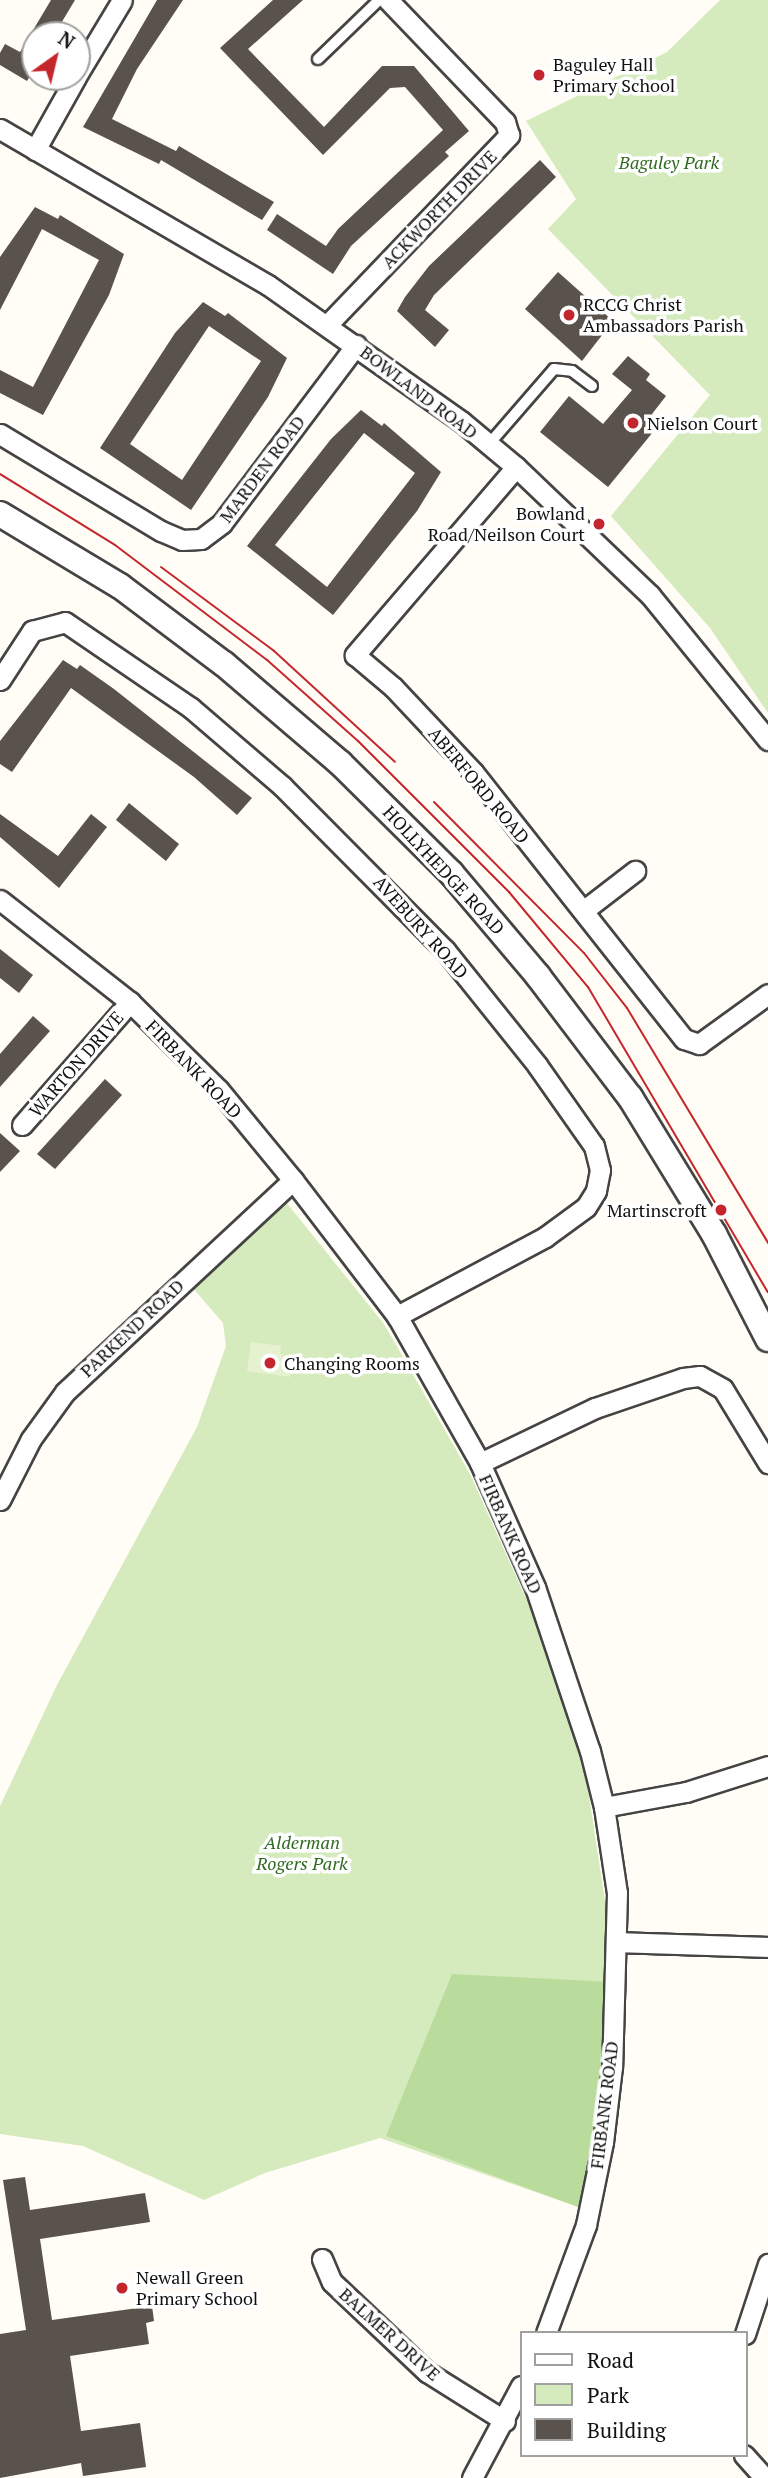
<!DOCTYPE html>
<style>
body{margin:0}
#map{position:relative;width:768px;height:2478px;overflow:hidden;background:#fffdf5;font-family:"PT Serif",serif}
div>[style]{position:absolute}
.green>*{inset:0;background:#d5ebbd}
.forest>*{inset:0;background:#b9dc9c}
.pitch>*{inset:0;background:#e6f2cf}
.building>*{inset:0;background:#5a524d}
.roads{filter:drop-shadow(2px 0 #444) drop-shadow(-2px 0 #444) drop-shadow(0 2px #444) drop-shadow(0 -2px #444)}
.service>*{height:10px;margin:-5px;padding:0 5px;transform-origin:5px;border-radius:5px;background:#fff}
.minor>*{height:19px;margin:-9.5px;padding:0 9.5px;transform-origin:9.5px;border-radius:9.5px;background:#fff}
.tertiary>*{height:24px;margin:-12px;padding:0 12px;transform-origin:12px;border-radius:12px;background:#fff}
.tram>*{height:2px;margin:-1px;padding:0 1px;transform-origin:1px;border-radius:1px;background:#c4262e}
.dots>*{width:19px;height:19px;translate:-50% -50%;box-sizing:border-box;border:4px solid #fff;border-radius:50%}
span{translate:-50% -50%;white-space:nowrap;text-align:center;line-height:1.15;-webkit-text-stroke:7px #fff;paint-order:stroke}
.poi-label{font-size:18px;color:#111}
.left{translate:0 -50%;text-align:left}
.right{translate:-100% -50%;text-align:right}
.park-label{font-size:18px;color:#2f6b1f;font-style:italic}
.street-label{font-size:18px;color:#111}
.legend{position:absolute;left:520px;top:2331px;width:228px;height:126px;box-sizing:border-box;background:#fff;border:2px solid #a0a0a0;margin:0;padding:9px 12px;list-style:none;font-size:21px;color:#111}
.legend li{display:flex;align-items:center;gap:14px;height:35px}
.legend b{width:35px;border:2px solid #a0a0a0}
.north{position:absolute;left:21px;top:21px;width:70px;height:70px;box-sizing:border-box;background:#fff;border:2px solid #a0a0a0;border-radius:50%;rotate:34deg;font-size:19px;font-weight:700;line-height:28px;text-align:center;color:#111}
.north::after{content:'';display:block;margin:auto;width:24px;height:32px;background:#c4262e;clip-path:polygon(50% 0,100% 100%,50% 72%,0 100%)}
</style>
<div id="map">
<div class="green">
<i style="clip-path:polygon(720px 0,768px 0,768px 713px,710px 628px,611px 516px,710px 395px,548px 229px,576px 199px,526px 121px,667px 52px)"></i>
<i style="clip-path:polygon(286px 1202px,384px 1324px,470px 1474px,530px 1607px,585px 1769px,610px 1934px,581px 2208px,380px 2138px,265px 2173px,204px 2200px,83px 2146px,0 2134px,0 1806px,57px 1685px,197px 1427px,226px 1346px,223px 1323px,191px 1286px)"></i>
</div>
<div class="forest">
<i style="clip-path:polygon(452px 1974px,612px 1982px,603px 2103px,581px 2208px,386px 2136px)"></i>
</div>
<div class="pitch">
<i style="clip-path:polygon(251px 1342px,281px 1346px,280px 1354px,293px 1356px,290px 1377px,247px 1371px)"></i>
</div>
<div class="building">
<i style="clip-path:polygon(51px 0,75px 0,54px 35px,35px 35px,35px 68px,27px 81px,0 65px,0 53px,5px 44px,20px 52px)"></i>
<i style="clip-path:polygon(157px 0,183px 0,137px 69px,112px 119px,176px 151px,179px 146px,274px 202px,262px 220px,161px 160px,159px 164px,83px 127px)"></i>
<i style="clip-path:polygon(273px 0,303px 0,248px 49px,324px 127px,382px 66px,414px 66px,469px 131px,445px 152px,449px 156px,351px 246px,333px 274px,267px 230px,277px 214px,326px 246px,338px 229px,443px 130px,405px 87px,390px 88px,323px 155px,220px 48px)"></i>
<i style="clip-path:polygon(540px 160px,556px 177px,434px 295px,425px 310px,449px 330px,435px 347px,397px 311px,405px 297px,429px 266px)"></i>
<i style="clip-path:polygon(35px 207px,58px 219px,60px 215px,124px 254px,109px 295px,43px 415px,0 393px,0 370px,33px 387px,99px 260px,42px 229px,0 310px,0 257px)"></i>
<i style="clip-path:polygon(558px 272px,613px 321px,582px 361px,525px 309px)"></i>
<i style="clip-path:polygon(evenodd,203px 302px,225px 316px,228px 313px,287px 358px,268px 397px,191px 510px,100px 448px,175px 333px,203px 302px,209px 326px,261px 361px,182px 480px,130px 444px,209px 326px)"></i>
<i style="clip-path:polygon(628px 356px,650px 374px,646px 380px,666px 396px,652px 414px,662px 421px,608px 487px,540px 432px,569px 396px,603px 424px,632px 390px,612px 374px)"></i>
<i style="clip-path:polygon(evenodd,361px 410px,382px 426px,384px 423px,441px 472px,417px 511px,333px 615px,247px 546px,331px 439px,361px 410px,364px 433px,415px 473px,327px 587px,275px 545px,364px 433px)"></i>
<i style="clip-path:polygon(63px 660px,77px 669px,80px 665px,114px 689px,252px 798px,237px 815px,194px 777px,71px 688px,12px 772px,0 764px,0 741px)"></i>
<i style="clip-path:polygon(129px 803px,179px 844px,166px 861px,116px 820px)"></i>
<i style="clip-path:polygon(0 814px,58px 856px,91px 814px,107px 827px,59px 888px,0 837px)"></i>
<i style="clip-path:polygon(0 949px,33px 975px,19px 993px,0 978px)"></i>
<i style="clip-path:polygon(33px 1016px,50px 1031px,0 1087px,0 1054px)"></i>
<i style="clip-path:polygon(105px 1079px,122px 1095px,55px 1169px,37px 1154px)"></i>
<i style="clip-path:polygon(0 1133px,20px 1151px,0 1172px)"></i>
<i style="clip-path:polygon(25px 2177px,30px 2210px,145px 2193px,150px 2222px,40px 2239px,52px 2320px,152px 2306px,154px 2321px,146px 2323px,149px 2344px,70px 2356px,81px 2431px,140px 2423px,146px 2467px,83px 2476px,81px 2463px,0 2478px,0 2334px,26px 2330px,3px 2180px)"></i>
</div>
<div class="roads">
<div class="service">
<i style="left:318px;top:59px;width:85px;rotate:-44deg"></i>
<i style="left:489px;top:444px;width:99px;rotate:-49.1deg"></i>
<i style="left:554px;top:369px;width:18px;rotate:6deg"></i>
<i style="left:572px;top:371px;width:25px;rotate:37deg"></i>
</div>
<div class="minor">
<i style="left:77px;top:75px;width:87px;rotate:-59deg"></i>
<i style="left:0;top:129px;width:310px;rotate:30.2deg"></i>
<i style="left:268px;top:285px;width:237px;rotate:35.2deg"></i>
<i style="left:462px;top:422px;width:70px;rotate:39.8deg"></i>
<i style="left:516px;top:467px;width:185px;rotate:43.7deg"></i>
<i style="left:650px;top:595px;width:187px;rotate:50.9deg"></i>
<i style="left:35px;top:150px;width:84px;rotate:-60.7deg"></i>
<i style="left:328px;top:324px;width:262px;rotate:-46.2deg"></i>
<i style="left:509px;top:135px;width:14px;rotate:-107deg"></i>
<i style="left:505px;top:122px;width:169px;rotate:-133.8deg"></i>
<i style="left:0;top:434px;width:188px;rotate:31.1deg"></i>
<i style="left:161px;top:531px;width:23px;rotate:23deg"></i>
<i style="left:182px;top:540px;width:19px;rotate:-3deg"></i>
<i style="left:201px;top:539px;width:26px;rotate:-37deg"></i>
<i style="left:222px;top:523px;width:223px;rotate:-53deg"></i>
<i style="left:516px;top:467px;width:248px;rotate:130.6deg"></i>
<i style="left:355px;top:655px;width:50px;rotate:40.1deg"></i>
<i style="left:393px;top:687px;width:117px;rotate:46.7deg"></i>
<i style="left:473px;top:772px;width:340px;rotate:51.7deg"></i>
<i style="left:684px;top:1039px;width:16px;rotate:18deg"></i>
<i style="left:699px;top:1044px;width:85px;rotate:-35.9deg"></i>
<i style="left:0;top:680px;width:59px;rotate:-56.9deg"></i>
<i style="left:32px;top:631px;width:34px;rotate:-15deg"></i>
<i style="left:65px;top:622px;width:153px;rotate:34.3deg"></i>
<i style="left:191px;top:708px;width:120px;rotate:40.6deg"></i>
<i style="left:282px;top:786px;width:231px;rotate:45.2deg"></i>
<i style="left:445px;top:950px;width:147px;rotate:51.3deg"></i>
<i style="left:537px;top:1065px;width:99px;rotate:54.9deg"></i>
<i style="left:594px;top:1146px;width:25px;rotate:76deg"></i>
<i style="left:600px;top:1170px;width:21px;rotate:101deg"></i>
<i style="left:596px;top:1191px;width:19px;rotate:122deg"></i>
<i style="left:586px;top:1207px;width:51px;rotate:143.8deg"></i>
<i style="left:545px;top:1237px;width:168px;rotate:151.9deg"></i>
<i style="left:0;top:900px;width:165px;rotate:38.1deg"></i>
<i style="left:130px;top:1002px;width:125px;rotate:44.7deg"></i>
<i style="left:219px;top:1090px;width:117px;rotate:50.6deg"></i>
<i style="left:293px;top:1180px;width:171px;rotate:52.6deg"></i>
<i style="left:397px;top:1316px;width:169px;rotate:60.5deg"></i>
<i style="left:480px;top:1463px;width:136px;rotate:66.1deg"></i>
<i style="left:535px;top:1587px;width:173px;rotate:71.5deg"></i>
<i style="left:590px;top:1751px;width:58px;rotate:76deg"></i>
<i style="left:604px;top:1807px;width:87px;rotate:81.4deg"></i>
<i style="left:617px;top:1893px;width:174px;rotate:91.6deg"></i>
<i style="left:612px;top:2067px;width:76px;rotate:96.8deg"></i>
<i style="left:603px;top:2142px;width:85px;rotate:101.6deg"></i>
<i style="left:586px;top:2225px;width:115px;rotate:110.3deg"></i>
<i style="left:583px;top:911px;width:66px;rotate:-37.6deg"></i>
<i style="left:22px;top:1125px;width:164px;rotate:-48.7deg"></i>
<i style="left:480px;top:1463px;width:127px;rotate:-25.6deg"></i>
<i style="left:595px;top:1408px;width:93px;rotate:-18.8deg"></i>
<i style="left:683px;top:1378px;width:17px;rotate:-7deg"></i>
<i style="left:700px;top:1376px;width:26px;rotate:29deg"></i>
<i style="left:723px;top:1389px;width:87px;rotate:58.7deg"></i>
<i style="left:0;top:1500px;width:68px;rotate:-63.1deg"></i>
<i style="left:31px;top:1439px;width:58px;rotate:-54.1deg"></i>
<i style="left:65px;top:1392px;width:311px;rotate:-42.9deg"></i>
<i style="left:604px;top:1807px;width:83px;rotate:-10.4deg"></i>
<i style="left:686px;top:1792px;width:86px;rotate:-17.6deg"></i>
<i style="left:616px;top:1942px;width:152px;rotate:1.9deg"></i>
<i style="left:322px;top:2259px;width:25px;rotate:67deg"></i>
<i style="left:332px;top:2282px;width:131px;rotate:43.5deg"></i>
<i style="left:427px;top:2372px;width:92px;rotate:32.1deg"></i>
<i style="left:745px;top:2334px;width:74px;rotate:-71.8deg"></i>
<i style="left:744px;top:2455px;width:31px;rotate:48deg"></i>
<i style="left:472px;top:2478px;width:104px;rotate:-62deg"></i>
</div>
<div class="tertiary">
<i style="left:0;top:514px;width:140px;rotate:31deg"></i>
<i style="left:120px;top:586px;width:130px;rotate:36.9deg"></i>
<i style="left:224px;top:664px;width:153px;rotate:40.5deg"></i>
<i style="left:340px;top:763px;width:156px;rotate:44.7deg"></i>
<i style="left:451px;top:873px;width:135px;rotate:49.8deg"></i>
<i style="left:538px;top:976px;width:152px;rotate:52.8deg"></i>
<i style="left:630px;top:1097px;width:161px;rotate:58.5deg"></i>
<i style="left:714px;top:1234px;width:118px;rotate:62.8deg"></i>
</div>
</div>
<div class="tram">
<i style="left:0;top:474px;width:135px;rotate:31.7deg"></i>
<i style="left:115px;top:545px;width:191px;rotate:37.1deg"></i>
<i style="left:267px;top:660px;width:122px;rotate:41.7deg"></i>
<i style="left:358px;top:741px;width:214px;rotate:45deg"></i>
<i style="left:509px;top:892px;width:124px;rotate:50.3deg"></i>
<i style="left:588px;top:987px;width:354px;rotate:59.5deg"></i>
<i style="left:161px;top:567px;width:141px;rotate:36.6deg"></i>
<i style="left:274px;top:651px;width:164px;rotate:42.5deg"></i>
<i style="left:434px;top:802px;width:213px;rotate:45.2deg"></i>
<i style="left:584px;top:953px;width:70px;rotate:52deg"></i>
<i style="left:627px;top:1008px;width:274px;rotate:59deg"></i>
</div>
<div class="dots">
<i style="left:539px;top:75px;background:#c4262e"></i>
<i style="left:569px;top:315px;background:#c4262e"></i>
<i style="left:633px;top:423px;background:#c4262e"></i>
<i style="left:599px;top:524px;background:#c4262e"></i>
<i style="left:721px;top:1210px;background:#c4262e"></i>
<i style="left:270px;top:1363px;background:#c4262e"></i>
<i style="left:122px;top:2288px;background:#c4262e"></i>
</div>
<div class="poi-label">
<span class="left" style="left:553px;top:75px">Baguley Hall<br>Primary School</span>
<span class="left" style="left:583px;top:315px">RCCG Christ<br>Ambassadors Parish</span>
<span class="left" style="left:647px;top:423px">Nielson Court</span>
<span class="right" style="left:585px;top:524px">Bowland<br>Road/Neilson Court</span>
<span class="right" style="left:707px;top:1210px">Martinscroft</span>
<span class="left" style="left:284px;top:1363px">Changing Rooms</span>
<span class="left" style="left:136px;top:2288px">Newall Green<br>Primary School</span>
</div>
<div class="park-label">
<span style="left:669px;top:162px">Baguley Park</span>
<span style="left:302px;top:1853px">Alderman<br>Rogers Park</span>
</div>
<div class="street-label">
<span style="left:439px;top:209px;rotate:-46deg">ACKWORTH DRIVE</span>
<span style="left:419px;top:392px;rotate:37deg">BOWLAND ROAD</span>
<span style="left:262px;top:469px;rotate:-53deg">MARDEN ROAD</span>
<span style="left:479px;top:785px;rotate:50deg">ABERFORD ROAD</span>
<span style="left:444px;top:870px;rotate:47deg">HOLLYHEDGE ROAD</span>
<span style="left:421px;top:927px;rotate:48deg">AVEBURY ROAD</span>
<span style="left:76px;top:1064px;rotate:-49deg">WARTON DRIVE</span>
<span style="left:194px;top:1069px;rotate:46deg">FIRBANK ROAD</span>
<span style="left:132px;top:1328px;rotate:-43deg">PARKEND ROAD</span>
<span style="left:511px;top:1534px;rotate:66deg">FIRBANK ROAD</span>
<span style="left:604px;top:2105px;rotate:-83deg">FIRBANK ROAD</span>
<span style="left:390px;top:2334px;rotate:42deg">BALMER DRIVE</span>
</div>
<ul class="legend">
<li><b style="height:9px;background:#fff"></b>Road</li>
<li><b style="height:19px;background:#d5ebbd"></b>Park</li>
<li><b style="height:19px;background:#5a524d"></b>Building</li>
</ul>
<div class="north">N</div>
</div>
